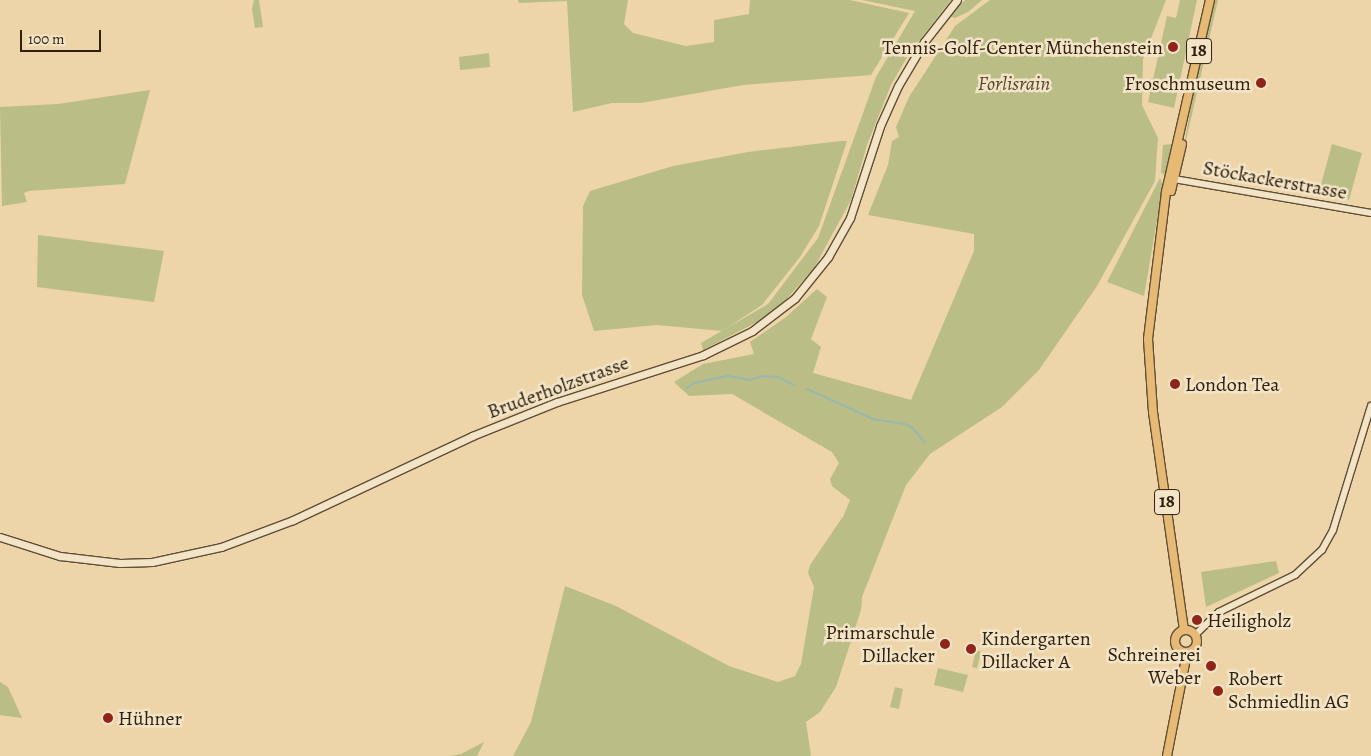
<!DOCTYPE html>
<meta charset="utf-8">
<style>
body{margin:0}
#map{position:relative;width:1371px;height:756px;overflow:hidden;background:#edd5a9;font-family:Alegreya,serif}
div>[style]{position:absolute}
.green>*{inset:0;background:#babd86}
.stream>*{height:2px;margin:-1px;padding:0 1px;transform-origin:1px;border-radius:1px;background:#99b8ab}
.roads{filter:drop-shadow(1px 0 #5f4e35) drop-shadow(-1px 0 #5f4e35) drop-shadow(0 1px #5f4e35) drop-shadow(0 -1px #5f4e35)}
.tertiary>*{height:6px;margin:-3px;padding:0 3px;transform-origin:3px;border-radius:3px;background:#f3e4c7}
.secondary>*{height:7px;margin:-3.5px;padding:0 3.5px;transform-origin:3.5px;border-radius:3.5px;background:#f3e4c7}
.primary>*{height:8px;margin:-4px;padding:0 4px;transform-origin:4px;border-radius:4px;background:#e6ba74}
.primary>.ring{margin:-4px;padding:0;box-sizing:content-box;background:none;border:8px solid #e6ba74;border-radius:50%}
.dots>*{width:14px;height:14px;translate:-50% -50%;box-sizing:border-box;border:2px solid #f3e4c7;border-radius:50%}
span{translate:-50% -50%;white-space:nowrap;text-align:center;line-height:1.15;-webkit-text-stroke:5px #f3e4c7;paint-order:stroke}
.shield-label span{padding:1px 4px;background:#f3e4c7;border:1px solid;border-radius:4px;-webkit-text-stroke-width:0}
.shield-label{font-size:19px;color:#30210e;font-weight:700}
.poi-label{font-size:20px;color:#30210e}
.right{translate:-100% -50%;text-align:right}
.left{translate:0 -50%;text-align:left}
.park-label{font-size:20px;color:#52482c;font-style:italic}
.street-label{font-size:20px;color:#30210e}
.scale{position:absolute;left:20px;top:30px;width:81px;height:22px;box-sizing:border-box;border:2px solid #30210e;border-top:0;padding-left:6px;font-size:15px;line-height:18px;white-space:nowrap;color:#30210e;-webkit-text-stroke:4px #f3e4c7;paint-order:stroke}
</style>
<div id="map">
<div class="green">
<i style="clip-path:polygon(254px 0,259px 0,263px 27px,255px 28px,252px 9px)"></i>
<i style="clip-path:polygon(518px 0,628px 0,624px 24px,633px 33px,686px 46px,714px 42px,714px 20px,749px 14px,750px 0,850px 0,909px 13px,871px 75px,743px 85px,641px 103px,612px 103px,573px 112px,567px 1px,519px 3px)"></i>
<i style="clip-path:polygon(862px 0,951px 0,910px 52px,891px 85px,867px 145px,851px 200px,814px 268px,784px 302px,761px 320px,703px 350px,701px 343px,768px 304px,818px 238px,876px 77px,915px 11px)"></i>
<i style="clip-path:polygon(965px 0,982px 0,968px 12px,955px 18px,949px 16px)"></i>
<i style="clip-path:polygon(990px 0,1166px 0,1143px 59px,1142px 105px,1158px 138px,1155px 181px,1097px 286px,1039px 370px,1002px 407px,930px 454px,906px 485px,862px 597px,861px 610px,836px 687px,820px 712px,806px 722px,811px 756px,513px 756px,531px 722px,565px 586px,616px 606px,729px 666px,778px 682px,795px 676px,801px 664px,814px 587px,808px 573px,810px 565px,844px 515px,850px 500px,832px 486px,830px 479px,839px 463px,832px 452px,732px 394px,689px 396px,674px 382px,703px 364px,754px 354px,750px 342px,786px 317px,817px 289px,827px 297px,811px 339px,821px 347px,813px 373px,911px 400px,974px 251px,974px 234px,868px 215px,888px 165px,892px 141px,899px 137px,896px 127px,909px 97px,955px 26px)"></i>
<i style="clip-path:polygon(1180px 0,1197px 0,1174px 108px,1148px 102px,1167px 16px,1176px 18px)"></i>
<i style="clip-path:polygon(1213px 0,1218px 0,1180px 167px,1198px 68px)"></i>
<i style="clip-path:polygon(489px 53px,490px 67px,460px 70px,459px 57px)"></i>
<i style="clip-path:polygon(150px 90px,125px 184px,29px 191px,24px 193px,27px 202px,2px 206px,0 107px,58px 104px)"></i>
<i style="clip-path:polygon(841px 141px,847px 141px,819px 226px,800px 257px,762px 305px,722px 331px,657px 325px,594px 331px,582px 295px,583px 206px,590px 191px,673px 166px,748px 152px)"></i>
<i style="clip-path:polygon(1173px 144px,1167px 170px,1164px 175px,1161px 172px,1163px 145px)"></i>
<i style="clip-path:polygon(1332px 144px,1362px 153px,1349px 200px,1319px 192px)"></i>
<i style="clip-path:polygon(1160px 178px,1163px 185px,1144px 296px,1107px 282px)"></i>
<i style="clip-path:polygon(38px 235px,164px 251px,154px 302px,37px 287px)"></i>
<i style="clip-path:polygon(1276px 561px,1279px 573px,1206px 607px,1201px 572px)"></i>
<i style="clip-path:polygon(976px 650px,981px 652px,977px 668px,972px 667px)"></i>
<i style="clip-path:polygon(938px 668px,968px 675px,963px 692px,934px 685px)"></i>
<i style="clip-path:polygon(0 682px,8px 687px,22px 718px,0 715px)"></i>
<i style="clip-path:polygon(895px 687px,903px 689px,899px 709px,890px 707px)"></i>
<i style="clip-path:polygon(484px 742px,477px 756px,450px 756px,461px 754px)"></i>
</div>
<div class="stream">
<i style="left:687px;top:388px;width:9px;rotate:-36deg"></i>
<i style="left:694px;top:383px;width:35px;rotate:-12deg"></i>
<i style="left:728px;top:376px;width:22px;rotate:10deg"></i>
<i style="left:750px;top:380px;width:12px;rotate:-20deg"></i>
<i style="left:761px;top:376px;width:17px;rotate:3deg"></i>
<i style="left:778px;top:377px;width:18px;rotate:27deg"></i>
<i style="left:807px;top:389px;width:72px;rotate:24.4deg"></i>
<i style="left:873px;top:419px;width:32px;rotate:9deg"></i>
<i style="left:905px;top:424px;width:9px;rotate:27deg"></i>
<i style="left:913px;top:428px;width:19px;rotate:51deg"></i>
</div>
<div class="roads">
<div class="tertiary">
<i style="left:1174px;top:179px;width:200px;rotate:9.8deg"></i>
<i style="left:1195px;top:635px;width:33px;rotate:-44deg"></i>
<i style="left:1219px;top:612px;width:85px;rotate:-26deg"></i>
<i style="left:1295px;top:575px;width:37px;rotate:-43deg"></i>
<i style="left:1322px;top:550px;width:23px;rotate:-61deg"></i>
<i style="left:1333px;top:530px;width:130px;rotate:-73deg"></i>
</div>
<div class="secondary">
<i style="left:0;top:537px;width:63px;rotate:17.6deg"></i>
<i style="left:60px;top:556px;width:60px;rotate:6.7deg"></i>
<i style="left:120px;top:563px;width:32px;rotate:-2deg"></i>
<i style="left:152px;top:562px;width:71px;rotate:-12.3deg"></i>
<i style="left:221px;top:547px;width:77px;rotate:-20.6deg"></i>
<i style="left:293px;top:520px;width:198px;rotate:-25.1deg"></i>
<i style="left:472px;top:436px;width:92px;rotate:-21.8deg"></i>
<i style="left:557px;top:402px;width:153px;rotate:-17.8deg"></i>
<i style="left:703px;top:355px;width:55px;rotate:-26.1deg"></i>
<i style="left:752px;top:331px;width:54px;rotate:-37.5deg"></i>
<i style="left:795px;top:298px;width:53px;rotate:-51.2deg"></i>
<i style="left:828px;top:257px;width:45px;rotate:-60.6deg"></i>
<i style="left:850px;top:218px;width:97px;rotate:-71.9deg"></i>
<i style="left:880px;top:126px;width:44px;rotate:-65.8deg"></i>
<i style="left:898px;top:86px;width:51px;rotate:-59.4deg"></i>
<i style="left:924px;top:42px;width:53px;rotate:-51.8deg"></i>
</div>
<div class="primary">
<i style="left:1171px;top:191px;width:48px;rotate:-76.8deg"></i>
<i class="ring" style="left:1175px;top:630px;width:14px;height:14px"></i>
<i style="left:1184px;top:630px;width:220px;rotate:-98.1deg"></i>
<i style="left:1153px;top:412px;width:73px;rotate:-93.9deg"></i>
<i style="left:1148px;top:339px;width:148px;rotate:-83deg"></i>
<i style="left:1166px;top:192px;width:197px;rotate:-77.1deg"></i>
<i style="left:1167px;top:756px;width:105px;rotate:-79deg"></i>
</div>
</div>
<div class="dots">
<i style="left:1173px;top:47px;background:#8f2418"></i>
<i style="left:1261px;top:83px;background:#8f2418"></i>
<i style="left:1175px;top:384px;background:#8f2418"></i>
<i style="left:1197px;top:620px;background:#8f2418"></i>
<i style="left:945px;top:644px;background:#8f2418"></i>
<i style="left:971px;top:649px;background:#8f2418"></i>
<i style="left:1211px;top:666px;background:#8f2418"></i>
<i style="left:1218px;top:691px;background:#8f2418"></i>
<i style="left:108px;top:718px;background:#8f2418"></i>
</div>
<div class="shield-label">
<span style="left:1199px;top:51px">18</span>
<span style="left:1167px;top:502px">18</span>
</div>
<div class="poi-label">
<span class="right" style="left:1163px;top:47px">Tennis-Golf-Center Münchenstein</span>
<span class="right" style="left:1251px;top:83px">Froschmuseum</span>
<span class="left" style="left:1185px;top:384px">London Tea</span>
<span class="left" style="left:1207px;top:620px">Heiligholz</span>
<span class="right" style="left:935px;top:644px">Primarschule<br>Dillacker</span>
<span class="left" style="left:981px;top:650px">Kindergarten<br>Dillacker A</span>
<span class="right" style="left:1201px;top:666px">Schreinerei<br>Weber</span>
<span class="left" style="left:1228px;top:690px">Robert<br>Schmiedlin AG</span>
<span class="left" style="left:118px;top:718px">Hühner</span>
</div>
<div class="park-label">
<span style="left:1014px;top:83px">Forlisrain</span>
</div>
<div class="street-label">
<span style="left:1275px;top:180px;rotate:10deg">Stöckackerstrasse</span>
<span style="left:558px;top:387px;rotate:-20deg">Bruderholzstrasse</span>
</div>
<div class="scale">100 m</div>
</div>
